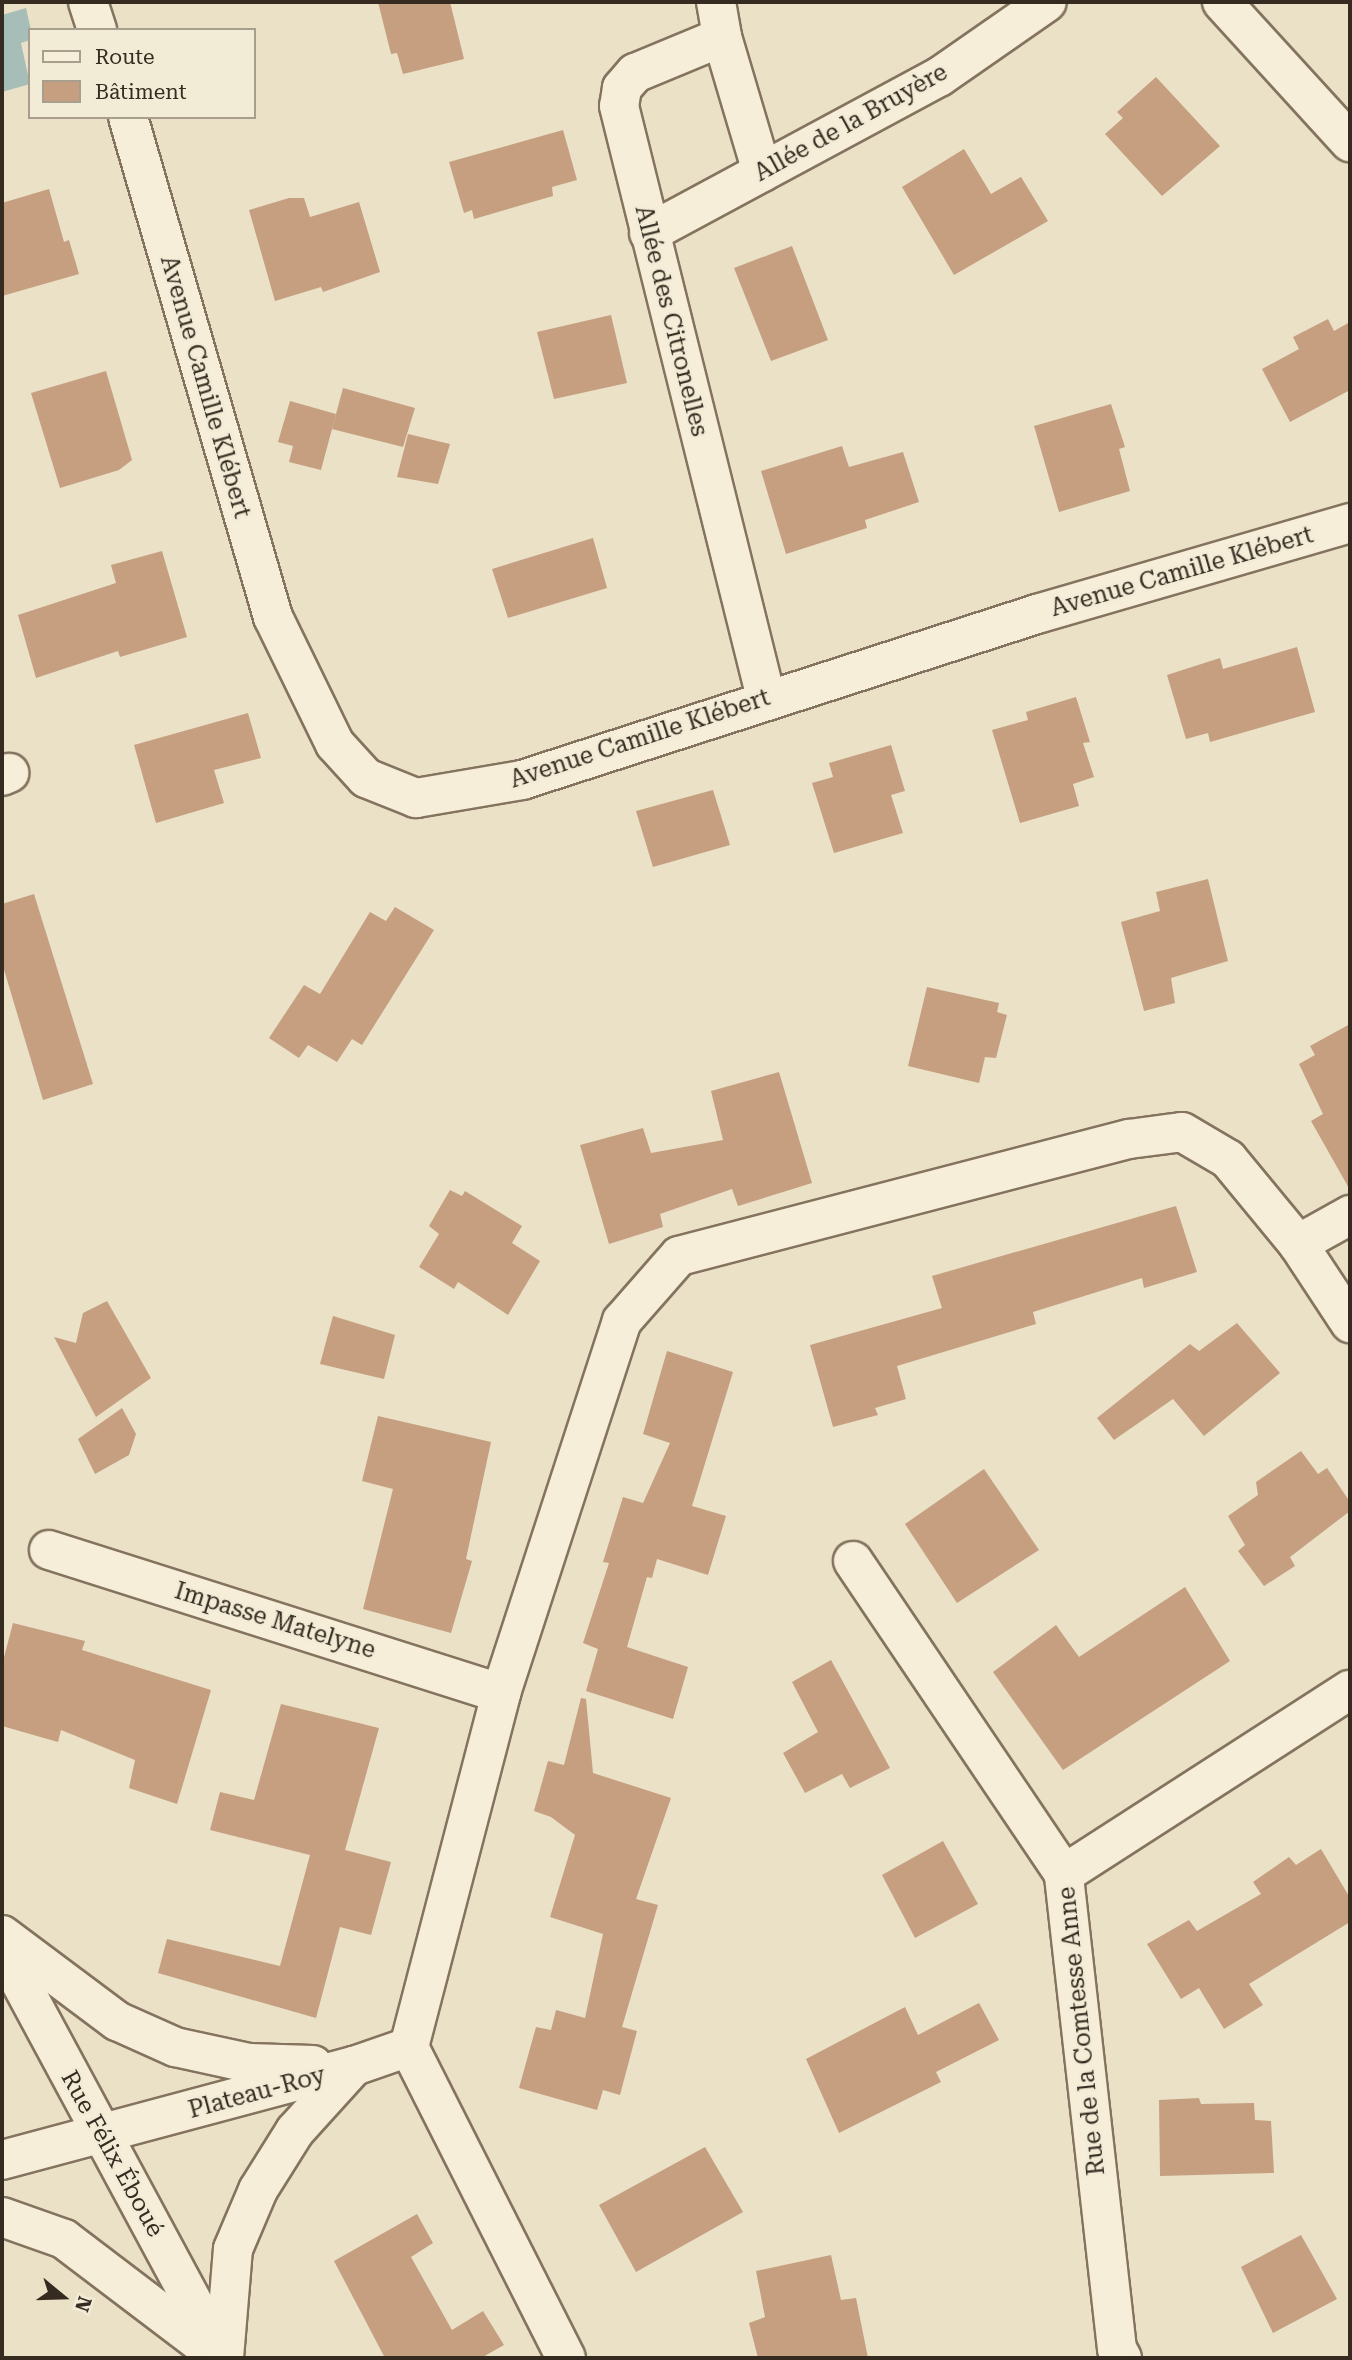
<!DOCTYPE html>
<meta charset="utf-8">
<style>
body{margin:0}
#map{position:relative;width:1352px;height:2360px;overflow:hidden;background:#eae1c7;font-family:"Roboto Serif",serif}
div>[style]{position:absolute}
.water>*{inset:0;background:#a7beb8}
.building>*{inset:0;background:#c59f80}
.roads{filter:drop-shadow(2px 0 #84735e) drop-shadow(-2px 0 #84735e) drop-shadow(0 2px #84735e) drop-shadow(0 -2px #84735e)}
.minor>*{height:38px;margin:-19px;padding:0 19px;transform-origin:19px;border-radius:19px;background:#f6eed9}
span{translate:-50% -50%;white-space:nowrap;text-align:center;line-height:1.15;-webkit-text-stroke:5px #f2ebd6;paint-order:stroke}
.street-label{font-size:24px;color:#362b20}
.frame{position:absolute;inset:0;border:4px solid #362b20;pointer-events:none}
.legend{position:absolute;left:28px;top:28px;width:228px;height:91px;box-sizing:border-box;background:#f2ebd6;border:2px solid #a79e8d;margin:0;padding:9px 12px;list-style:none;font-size:21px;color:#362b20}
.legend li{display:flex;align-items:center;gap:14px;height:35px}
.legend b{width:35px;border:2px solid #a79e8d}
.north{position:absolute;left:28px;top:2262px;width:70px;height:70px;-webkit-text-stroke:5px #f2ebd6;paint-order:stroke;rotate:109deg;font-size:19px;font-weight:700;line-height:28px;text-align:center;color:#362b20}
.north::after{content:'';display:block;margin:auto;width:24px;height:32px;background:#362b20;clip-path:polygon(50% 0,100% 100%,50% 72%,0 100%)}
</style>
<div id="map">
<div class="water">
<i style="clip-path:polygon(26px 8px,31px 30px,30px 40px,21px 43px,30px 84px,2px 92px,2px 15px)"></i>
</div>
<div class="building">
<i style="clip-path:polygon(378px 2px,450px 2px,464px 59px,403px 74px,397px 53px,391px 54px)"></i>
<i style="clip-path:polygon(1156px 77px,1220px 146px,1162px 196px,1105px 134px,1123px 118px,1117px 112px)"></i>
<i style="clip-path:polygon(563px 130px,577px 180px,552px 187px,553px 196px,474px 219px,472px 210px,464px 213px,449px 162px)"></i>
<i style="clip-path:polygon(964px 149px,991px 194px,1021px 177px,1048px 221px,954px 275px,902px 187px)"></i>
<i style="clip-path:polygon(49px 189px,64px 242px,69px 240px,79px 274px,2px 296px,2px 203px)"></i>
<i style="clip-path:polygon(289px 198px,304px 198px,310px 217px,359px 202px,380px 272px,323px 292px,321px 287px,275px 301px,249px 210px)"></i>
<i style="clip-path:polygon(792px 246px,828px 340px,771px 361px,734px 268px)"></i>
<i style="clip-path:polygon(611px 315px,627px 383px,554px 399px,537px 332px)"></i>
<i style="clip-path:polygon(1328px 319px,1334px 331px,1350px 322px,1350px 390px,1290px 422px,1262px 369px,1299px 349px,1293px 337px)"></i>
<i style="clip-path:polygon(106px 371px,132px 460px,119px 470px,60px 488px,31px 393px)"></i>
<i style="clip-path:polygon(343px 388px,415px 408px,403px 447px,332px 429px)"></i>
<i style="clip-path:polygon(290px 401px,336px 414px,321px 470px,289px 462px,293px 446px,278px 442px)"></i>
<i style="clip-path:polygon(1111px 404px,1125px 447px,1119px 449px,1130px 491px,1059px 512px,1034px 426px)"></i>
<i style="clip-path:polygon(408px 434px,450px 444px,438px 484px,397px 477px)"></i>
<i style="clip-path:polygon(842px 446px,849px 467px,903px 452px,919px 502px,865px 520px,867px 528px,786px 554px,761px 471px)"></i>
<i style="clip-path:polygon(593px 538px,607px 588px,508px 618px,492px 569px)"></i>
<i style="clip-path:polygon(162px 551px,187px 637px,120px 657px,118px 651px,36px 678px,18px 615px,116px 583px,111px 565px)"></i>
<i style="clip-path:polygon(1297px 647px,1315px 712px,1210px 742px,1208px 733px,1186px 739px,1167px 675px,1220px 658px,1223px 669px)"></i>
<i style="clip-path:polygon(1076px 697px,1090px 742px,1083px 743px,1094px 777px,1073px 784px,1079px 806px,1020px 823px,992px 730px,1028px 720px,1026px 712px)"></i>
<i style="clip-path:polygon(248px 713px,261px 758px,214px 770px,224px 803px,156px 823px,134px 745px)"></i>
<i style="clip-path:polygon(891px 745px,905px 791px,891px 795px,903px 833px,834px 853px,812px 783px,833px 777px,829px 763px)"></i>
<i style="clip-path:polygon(713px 790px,730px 845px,653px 867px,636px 811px)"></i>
<i style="clip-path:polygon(1208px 879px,1228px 961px,1171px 978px,1175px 1003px,1144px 1011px,1121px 922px,1160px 911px,1156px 892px)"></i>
<i style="clip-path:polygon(34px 894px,93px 1084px,43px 1100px,2px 963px,2px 904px)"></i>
<i style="clip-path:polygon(395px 907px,434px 930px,362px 1045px,352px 1039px,337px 1062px,308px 1045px,299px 1058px,269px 1038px,304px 985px,320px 994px,370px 912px,386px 921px)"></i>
<i style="clip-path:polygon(927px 987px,999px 1003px,997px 1012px,1007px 1015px,996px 1058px,985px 1057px,979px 1083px,908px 1066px)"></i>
<i style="clip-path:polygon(1350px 1024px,1350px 1190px,1311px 1121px,1323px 1114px,1299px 1064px,1315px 1055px,1310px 1046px)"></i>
<i style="clip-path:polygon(779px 1072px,812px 1183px,738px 1206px,732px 1189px,660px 1214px,663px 1227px,609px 1244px,580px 1145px,643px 1128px,651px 1153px,723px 1140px,711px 1091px)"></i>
<i style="clip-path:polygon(450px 1190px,462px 1196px,465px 1191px,522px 1226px,512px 1243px,540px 1261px,508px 1315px,458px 1282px,454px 1289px,419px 1267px,439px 1234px,429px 1226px)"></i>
<i style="clip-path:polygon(1176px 1206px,1197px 1272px,1144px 1288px,1142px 1278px,1033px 1312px,1036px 1324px,897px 1366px,906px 1399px,875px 1408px,878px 1415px,833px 1427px,810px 1345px,942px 1308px,932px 1276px)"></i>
<i style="clip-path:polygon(107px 1301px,151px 1378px,96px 1417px,54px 1337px,76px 1343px,83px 1313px)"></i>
<i style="clip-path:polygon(333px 1316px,395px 1335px,384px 1379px,320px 1364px)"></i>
<i style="clip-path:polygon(1237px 1323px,1280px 1373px,1204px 1436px,1173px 1399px,1114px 1440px,1097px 1418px,1190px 1344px,1199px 1351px)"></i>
<i style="clip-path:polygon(667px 1351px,733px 1372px,692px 1506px,726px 1516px,708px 1575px,657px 1559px,652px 1578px,647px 1577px,627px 1647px,688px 1667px,673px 1719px,586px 1691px,598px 1649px,583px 1643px,609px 1563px,603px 1562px,623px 1497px,643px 1503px,670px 1443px,643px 1434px)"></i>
<i style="clip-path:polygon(122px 1408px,136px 1434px,129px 1455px,95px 1474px,78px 1439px)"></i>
<i style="clip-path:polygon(378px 1416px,491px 1442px,466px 1559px,472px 1561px,451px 1633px,363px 1609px,393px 1489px,362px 1481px)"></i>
<i style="clip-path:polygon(1301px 1451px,1318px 1474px,1327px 1468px,1350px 1502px,1350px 1511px,1290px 1557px,1295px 1566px,1264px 1586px,1238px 1551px,1245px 1545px,1228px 1516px,1258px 1495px,1256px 1482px)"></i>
<i style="clip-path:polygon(984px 1469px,1039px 1550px,957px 1603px,905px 1524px)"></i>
<i style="clip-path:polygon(1185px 1587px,1230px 1661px,1063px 1770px,993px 1672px,1056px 1625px,1079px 1657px)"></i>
<i style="clip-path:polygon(13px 1623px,85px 1641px,82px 1650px,211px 1690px,177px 1804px,129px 1788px,135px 1760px,61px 1730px,58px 1742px,2px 1726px,2px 1665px)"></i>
<i style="clip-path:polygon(831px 1660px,890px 1768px,850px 1788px,842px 1774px,805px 1793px,783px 1753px,818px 1732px,792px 1682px)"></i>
<i style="clip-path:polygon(581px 1698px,586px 1699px,593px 1773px,671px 1798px,636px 1899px,658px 1905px,622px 2027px,637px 2031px,620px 2095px,603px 2090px,597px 2110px,519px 2088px,536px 2027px,551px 2030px,556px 2010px,585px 2018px,603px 1934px,550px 1917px,575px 1835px,551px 1817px,534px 1811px,548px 1761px,564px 1765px)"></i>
<i style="clip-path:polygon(281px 1704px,379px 1728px,345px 1850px,391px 1862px,371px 1935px,340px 1927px,316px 2018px,158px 1973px,167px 1939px,280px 1966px,310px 1855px,210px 1830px,220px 1792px,254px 1800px)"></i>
<i style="clip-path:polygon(943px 1841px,978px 1904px,915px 1938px,882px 1875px)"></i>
<i style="clip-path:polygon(1321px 1849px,1350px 1898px,1350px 1922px,1249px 1984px,1263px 2005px,1224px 2029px,1199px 1988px,1181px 1999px,1147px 1944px,1189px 1920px,1197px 1931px,1261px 1894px,1253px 1882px,1289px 1857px,1296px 1865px)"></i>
<i style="clip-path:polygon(979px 2003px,999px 2040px,936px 2072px,941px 2082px,839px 2133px,806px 2059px,905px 2007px,918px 2035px)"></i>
<i style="clip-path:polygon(1199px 2098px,1201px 2104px,1254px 2103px,1255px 2120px,1271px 2121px,1274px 2173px,1160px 2176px,1159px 2100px)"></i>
<i style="clip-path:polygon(705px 2147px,743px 2212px,636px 2272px,599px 2205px)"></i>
<i style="clip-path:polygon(417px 2214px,433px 2243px,411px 2257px,452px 2330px,483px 2311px,504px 2345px,481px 2358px,385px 2358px,334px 2261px)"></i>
<i style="clip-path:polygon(1301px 2235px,1337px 2299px,1273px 2333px,1241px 2267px)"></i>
<i style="clip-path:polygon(831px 2255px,841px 2300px,856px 2298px,868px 2358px,758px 2358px,749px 2323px,765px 2317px,756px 2271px)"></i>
</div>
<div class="roads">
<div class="minor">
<i style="left:88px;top:2px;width:29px;rotate:72deg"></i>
<i style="left:716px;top:2px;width:36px;rotate:80deg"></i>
<i style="left:722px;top:37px;width:94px;rotate:157.5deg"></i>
<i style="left:635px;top:73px;width:20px;rotate:131deg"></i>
<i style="left:622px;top:88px;width:18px;rotate:99deg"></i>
<i style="left:619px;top:106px;width:610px;rotate:76.05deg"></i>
<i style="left:1222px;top:2px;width:190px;rotate:47.6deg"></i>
<i style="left:722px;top:37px;width:141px;rotate:73.5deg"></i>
<i style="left:128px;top:117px;width:521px;rotate:73.83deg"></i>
<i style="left:273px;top:617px;width:141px;rotate:64deg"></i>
<i style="left:335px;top:744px;width:46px;rotate:47.6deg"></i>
<i style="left:366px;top:778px;width:54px;rotate:21.8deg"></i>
<i style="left:416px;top:798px;width:108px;rotate:-9.6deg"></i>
<i style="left:522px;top:780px;width:541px;rotate:-17.87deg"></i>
<i style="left:1037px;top:614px;width:326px;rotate:-16.2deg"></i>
<i style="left:649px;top:233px;width:329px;rotate:-28.3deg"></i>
<i style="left:939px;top:77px;width:131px;rotate:-34.8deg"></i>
<i style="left:2px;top:776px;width:8px;rotate:-23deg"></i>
<i style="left:1298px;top:1244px;width:60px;rotate:-29.1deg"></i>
<i style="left:49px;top:1550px;width:474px;rotate:17.6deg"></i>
<i style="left:853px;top:1561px;width:377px;rotate:56deg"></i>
<i style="left:2px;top:1935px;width:144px;rotate:36.8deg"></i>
<i style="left:117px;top:2021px;width:64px;rotate:24.1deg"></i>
<i style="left:175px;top:2047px;width:76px;rotate:12.2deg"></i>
<i style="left:249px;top:2063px;width:64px;rotate:1.8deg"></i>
<i style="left:2px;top:1948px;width:466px;rotate:61.7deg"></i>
<i style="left:2px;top:2160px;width:364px;rotate:-15deg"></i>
<i style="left:354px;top:2066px;width:58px;rotate:-19.1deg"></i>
<i style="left:2px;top:2217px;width:66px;rotate:19.5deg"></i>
<i style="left:64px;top:2239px;width:187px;rotate:37.2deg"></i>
<i style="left:224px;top:2358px;width:109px;rotate:-85.3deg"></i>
<i style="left:233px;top:2249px;width:64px;rotate:-67deg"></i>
<i style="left:258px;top:2190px;width:70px;rotate:-57.9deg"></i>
<i style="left:295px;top:2131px;width:88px;rotate:-47.8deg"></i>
<i style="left:566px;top:2358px;width:348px;rotate:-116.8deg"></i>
<i style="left:409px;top:2047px;width:366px;rotate:-75.4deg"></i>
<i style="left:501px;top:1693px;width:391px;rotate:-72deg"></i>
<i style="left:622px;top:1321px;width:86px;rotate:-48.8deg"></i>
<i style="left:679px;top:1256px;width:465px;rotate:-14.6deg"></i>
<i style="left:1129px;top:1139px;width:53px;rotate:-7.5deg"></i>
<i style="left:1182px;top:1132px;width:53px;rotate:30.4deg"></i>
<i style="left:1228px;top:1159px;width:110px;rotate:50.5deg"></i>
<i style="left:1298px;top:1244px;width:95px;rotate:56.6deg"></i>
<i style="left:1122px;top:2358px;width:10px;rotate:-119deg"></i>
<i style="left:1117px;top:2349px;width:478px;rotate:-96.4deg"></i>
<i style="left:1064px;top:1874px;width:340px;rotate:-32.8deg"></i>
</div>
</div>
<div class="street-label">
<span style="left:851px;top:123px;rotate:-29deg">Allée de la Bruyère</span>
<span style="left:671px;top:321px;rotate:76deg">Allée des Citronelles</span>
<span style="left:205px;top:387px;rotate:74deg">Avenue Camille Klébert</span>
<span style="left:1182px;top:572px;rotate:-16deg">Avenue Camille Klébert</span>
<span style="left:640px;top:739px;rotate:-18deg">Avenue Camille Klébert</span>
<span style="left:275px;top:1621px;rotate:17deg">Impasse Matelyne</span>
<span style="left:1082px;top:2031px;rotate:-96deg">Rue de la Comtesse Anne</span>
<span style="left:257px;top:2093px;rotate:-15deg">Plateau-Roy</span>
<span style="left:112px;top:2154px;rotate:61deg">Rue Félix Éboué</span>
</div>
<div class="frame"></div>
<ul class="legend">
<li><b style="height:9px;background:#f6eed9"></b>Route</li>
<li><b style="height:19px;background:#c59f80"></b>Bâtiment</li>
</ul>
<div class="north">N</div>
</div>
